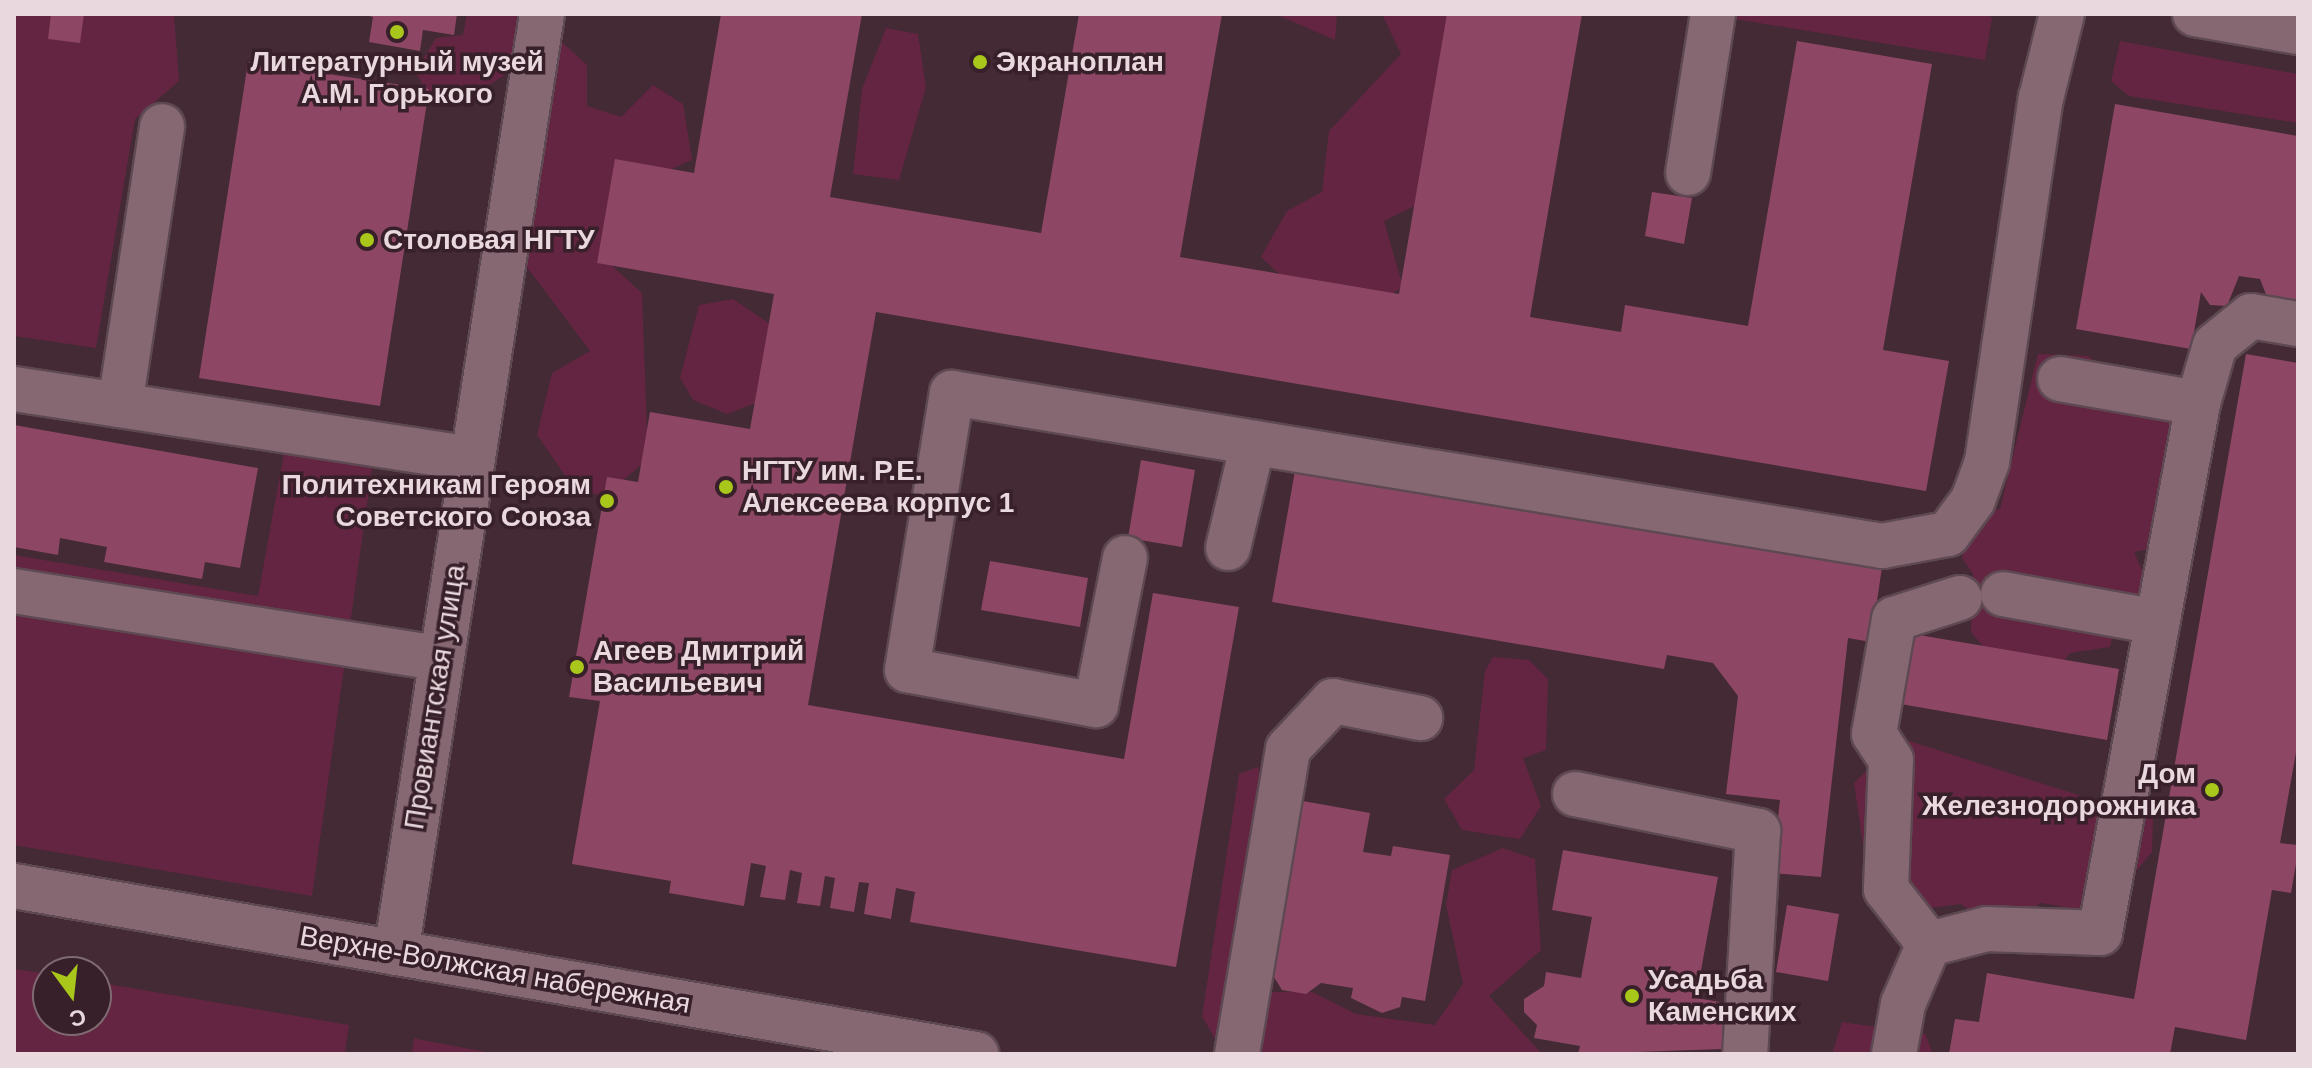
<!DOCTYPE html>
<meta charset="utf-8">
<style>
body{margin:0}
#map{position:relative;width:2312px;height:1068px;overflow:hidden;background:#432a34;font-family:Helvetica,sans-serif}
div>[style]{position:absolute}
.green>*{inset:0;background:#642542}
.building>*{inset:0;background:#8d4765}
.roads{filter:drop-shadow(2px 0 #5e4952) drop-shadow(-2px 0 #5e4952) drop-shadow(0 2px #5e4952) drop-shadow(0 -2px #5e4952)}
.minor>*{height:44px;margin:-22px;padding:0 22px;transform-origin:22px;border-radius:22px;background:#866873}
.dots>*{width:22px;height:22px;translate:-50% -50%;box-sizing:border-box;border:4px solid #38202a;border-radius:50%}
span{translate:-50% -50%;white-space:nowrap;text-align:center;line-height:1.15;-webkit-text-stroke:7px #38202a;paint-order:stroke}
.poi-label{font-size:28px;color:#e9d8de;font-weight:700}
.left{translate:0 -50%;text-align:left}
.right{translate:-100% -50%;text-align:right}
.street-label{font-size:28px;color:#e9d8de}
.frame{position:absolute;inset:0;border:16px solid #e9d8de;pointer-events:none}
.north{position:absolute;left:32px;top:956px;width:80px;height:80px;box-sizing:border-box;background:#38202a;border:2px solid #7f6a72;border-radius:50%;rotate:165deg;font-size:22px;font-weight:700;line-height:32px;text-align:center;color:#e9d8de}
.north::after{content:'';display:block;margin:auto;width:28px;height:36px;background:#a9c71b;clip-path:polygon(50% 0,100% 100%,50% 72%,0 100%)}
</style>
<div id="map">
<div class="green">
<i style="clip-path:polygon(14px 14px,174px 14px,179px 81px,135px 119px,96px 348px,14px 336px)"></i>
<i style="clip-path:polygon(467px 14px,531px 14px,587px 65px,587px 106px,621px 117px,653px 85px,683px 104px,692px 160px,658px 175px,599px 254px,642px 293px,648px 459px,604px 497px,573px 487px,537px 435px,552px 373px,590px 351px,508px 242px,523px 64px,457px 104px,431px 98px,415px 72px,436px 38px,463px 35px)"></i>
<i style="clip-path:polygon(1275px 14px,1337px 14px,1335px 40px)"></i>
<i style="clip-path:polygon(1382px 14px,1470px 14px,1437px 195px,1384px 221px,1403px 287px,1352px 316px,1312px 305px,1261px 257px,1287px 211px,1322px 192px,1329px 131px,1401px 54px)"></i>
<i style="clip-path:polygon(1704px 14px,1979px 14px,1992px 17px,1985px 60px)"></i>
<i style="clip-path:polygon(886px 28px,918px 34px,926px 87px,899px 180px,853px 174px,862px 89px)"></i>
<i style="clip-path:polygon(2120px 41px,2298px 74px,2298px 123px,2129px 96px,2111px 81px)"></i>
<i style="clip-path:polygon(733px 299px,770px 324px,771px 397px,727px 414px,693px 400px,680px 378px,699px 305px)"></i>
<i style="clip-path:polygon(2038px 354px,2088px 356px,2205px 445px,2189px 541px,2134px 552px,2151px 591px,2121px 601px,2110px 647px,2070px 653px,2047px 683px,2003px 670px,1971px 632px,1973px 574px,1962px 558px,1973px 515px,2000px 509px)"></i>
<i style="clip-path:polygon(284px 453px,372px 468px,312px 896px,14px 845px,14px 555px,258px 596px)"></i>
<i style="clip-path:polygon(1493px 657px,1529px 660px,1548px 679px,1546px 750px,1523px 758px,1541px 806px,1520px 839px,1462px 830px,1444px 799px,1474px 770px,1485px 671px)"></i>
<i style="clip-path:polygon(1900px 738px,2153px 819px,2152px 852px,2101px 913px,2041px 903px,1997px 930px,1961px 904px,1921px 909px,1864px 851px,1854px 783px)"></i>
<i style="clip-path:polygon(1258px 767px,1284px 867px,1268px 992px,1312px 992px,1356px 1014px,1435px 1025px,1463px 984px,1446px 905px,1452px 870px,1503px 848px,1535px 859px,1541px 950px,1489px 996px,1542px 1054px,1224px 1054px,1202px 1016px,1239px 774px)"></i>
<i style="clip-path:polygon(14px 969px,48px 974px,48px 1020px,96px 1020px,96px 982px,349px 1025px,345px 1051px,357px 1054px,14px 1054px)"></i>
<i style="clip-path:polygon(1842px 1022px,1925px 1034px,1933px 1054px,1832px 1054px)"></i>
<i style="clip-path:polygon(414px 1038px,422px 1040px,497px 1054px,412px 1054px)"></i>
</div>
<div class="building">
<i style="clip-path:polygon(51px 14px,84px 14px,80px 43px,48px 39px)"></i>
<i style="clip-path:polygon(362px 14px,457px 14px,454px 35px,423px 30px,420px 51px,369px 42px,373px 17px)"></i>
<i style="clip-path:polygon(721px 14px,862px 14px,830px 197px,1041px 233px,1079px 14px,1222px 14px,1180px 257px,1399px 294px,1447px 14px,1582px 14px,1530px 317px,1621px 332px,1625px 305px,1748px 326px,1797px 41px,1932px 64px,1883px 350px,1949px 361px,1926px 491px,876px 312px,808px 705px,1124px 759px,1153px 593px,1239px 607px,1176px 967px,910px 922px,915px 892px,896px 888px,891px 919px,864px 914px,869px 883px,859px 882px,854px 912px,830px 908px,835px 878px,825px 876px,820px 906px,797px 903px,802px 873px,790px 870px,785px 900px,760px 897px,766px 866px,751px 863px,744px 906px,669px 893px,671px 881px,572px 864px,600px 701px,569px 697px,607px 477px,638px 482px,650px 412px,750px 429px,774px 294px,597px 263px,615px 159px,694px 173px)"></i>
<i style="clip-path:polygon(248px 62px,429px 89px,380px 406px,199px 378px)"></i>
<i style="clip-path:polygon(2115px 104px,2298px 136px,2298px 305px,2267px 297px,2260px 279px,2239px 276px,2227px 306px,2210px 305px,2201px 292px,2191px 349px,2076px 329px)"></i>
<i style="clip-path:polygon(1652px 192px,1692px 198px,1684px 244px,1645px 236px)"></i>
<i style="clip-path:polygon(2246px 354px,2298px 363px,2298px 741px,2280px 843px,2298px 845px,2298px 852px,2291px 893px,2272px 890px,2246px 1040px,2175px 1027px,2170px 1054px,1949px 1054px,1955px 1019px,1979px 1022px,1987px 973px,2134px 999px)"></i>
<i style="clip-path:polygon(14px 425px,258px 468px,240px 568px,205px 562px,202px 579px,104px 562px,107px 547px,60px 538px,58px 555px,14px 547px)"></i>
<i style="clip-path:polygon(1297px 459px,1882px 567px,1871px 642px,1848px 638px,1821px 877px,1772px 873px,1780px 800px,1726px 794px,1738px 696px,1713px 663px,1667px 655px,1664px 669px,1272px 602px)"></i>
<i style="clip-path:polygon(1141px 460px,1195px 470px,1182px 547px,1128px 538px)"></i>
<i style="clip-path:polygon(990px 561px,1088px 578px,1080px 627px,981px 610px)"></i>
<i style="clip-path:polygon(1907px 633px,2119px 669px,2107px 740px,1895px 703px)"></i>
<i style="clip-path:polygon(1303px 801px,1370px 813px,1363px 852px,1391px 856px,1393px 846px,1450px 855px,1425px 1001px,1402px 997px,1400px 1007px,1382px 1013px,1351px 998px,1353px 988px,1321px 983px,1306px 994px,1282px 990px,1272px 974px)"></i>
<i style="clip-path:polygon(1563px 850px,1718px 877px,1696px 998px,1720px 1002px,1718px 1016px,1727px 1024px,1723px 1049px,1578px 1054px,1580px 1046px,1534px 1038px,1537px 1025px,1524px 1012px,1524px 999px,1544px 986px,1546px 972px,1581px 978px,1592px 917px,1552px 910px)"></i>
<i style="clip-path:polygon(1787px 905px,1839px 914px,1828px 981px,1776px 972px)"></i>
</div>
<div class="roads">
<div class="minor">
<i style="left:2195px;top:14px;width:105px;rotate:9.9deg"></i>
<i style="left:1688px;top:173px;width:161px;rotate:-81.1deg"></i>
<i style="left:2060px;top:379px;width:140px;rotate:9.9deg"></i>
<i style="left:14px;top:389px;width:463px;rotate:8.7deg"></i>
<i style="left:120px;top:405px;width:282px;rotate:-81.4deg"></i>
<i style="left:1228px;top:548px;width:108px;rotate:-76.6deg"></i>
<i style="left:1125px;top:558px;width:150px;rotate:101.2deg"></i>
<i style="left:1096px;top:705px;width:192px;rotate:-169.5deg"></i>
<i style="left:907px;top:670px;width:281px;rotate:-80.8deg"></i>
<i style="left:952px;top:393px;width:943px;rotate:9.34deg"></i>
<i style="left:1882px;top:546px;width:67px;rotate:-10.3deg"></i>
<i style="left:1948px;top:534px;width:42px;rotate:-53.7deg"></i>
<i style="left:1973px;top:500px;width:40px;rotate:-69.8deg"></i>
<i style="left:1987px;top:462px;width:368px;rotate:-81.6deg"></i>
<i style="left:2041px;top:98px;width:87px;rotate:-76deg"></i>
<i style="left:14px;top:591px;width:432px;rotate:9deg"></i>
<i style="left:2003px;top:594px;width:157px;rotate:10.3deg"></i>
<i style="left:1575px;top:794px;width:187px;rotate:11.4deg"></i>
<i style="left:1758px;top:831px;width:223px;rotate:93.3deg"></i>
<i style="left:14px;top:886px;width:977px;rotate:9.91deg"></i>
<i style="left:1929px;top:944px;width:70px;rotate:-128deg"></i>
<i style="left:1886px;top:889px;width:129px;rotate:-87.8deg"></i>
<i style="left:1891px;top:760px;width:31px;rotate:-123deg"></i>
<i style="left:1874px;top:734px;width:117px;rotate:-80.1deg"></i>
<i style="left:1894px;top:619px;width:69px;rotate:-17.7deg"></i>
<i style="left:396px;top:953px;width:950px;rotate:-81.16deg"></i>
<i style="left:1237px;top:1054px;width:309px;rotate:-80.5deg"></i>
<i style="left:1288px;top:749px;width:66px;rotate:-46.8deg"></i>
<i style="left:1333px;top:701px;width:89px;rotate:11.1deg"></i>
<i style="left:1894px;top:1054px;width:51px;rotate:-79.8deg"></i>
<i style="left:1903px;top:1004px;width:65px;rotate:-66.6deg"></i>
<i style="left:1929px;top:944px;width:60px;rotate:-14.5deg"></i>
<i style="left:1987px;top:929px;width:113px;rotate:2deg"></i>
<i style="left:2100px;top:933px;width:539px;rotate:-79.52deg"></i>
<i style="left:2198px;top:403px;width:60px;rotate:-73.7deg"></i>
<i style="left:2215px;top:345px;width:46px;rotate:-38.9deg"></i>
<i style="left:2251px;top:316px;width:48px;rotate:9.7deg"></i>
</div>
</div>
<div class="dots">
<i style="left:397px;top:32px;background:#a9c71b"></i>
<i style="left:980px;top:62px;background:#a9c71b"></i>
<i style="left:367px;top:240px;background:#a9c71b"></i>
<i style="left:726px;top:487px;background:#a9c71b"></i>
<i style="left:607px;top:501px;background:#a9c71b"></i>
<i style="left:577px;top:667px;background:#a9c71b"></i>
<i style="left:2212px;top:790px;background:#a9c71b"></i>
<i style="left:1632px;top:996px;background:#a9c71b"></i>
</div>
<div class="poi-label">
<span style="left:397px;top:78px">Литературный музей<br>А.М. Горького</span>
<span class="left" style="left:996px;top:62px">Экраноплан</span>
<span class="left" style="left:383px;top:240px">Столовая НГТУ</span>
<span class="left" style="left:742px;top:487px">НГТУ им. Р.Е.<br>Алексеева корпус 1</span>
<span class="right" style="left:591px;top:501px">Политехникам Героям<br>Советского Союза</span>
<span class="left" style="left:593px;top:667px">Агеев Дмитрий<br>Васильевич</span>
<span class="right" style="left:2196px;top:790px">Дом<br>Железнодорожника</span>
<span class="left" style="left:1648px;top:996px">Усадьба<br>Каменских</span>
</div>
<div class="street-label">
<span style="left:435px;top:697px;rotate:-81deg">Провиантская улица</span>
<span style="left:495px;top:970px;rotate:10deg">Верхне-Волжская набережная</span>
</div>
<div class="frame"></div>
<div class="north">С</div>
</div>
